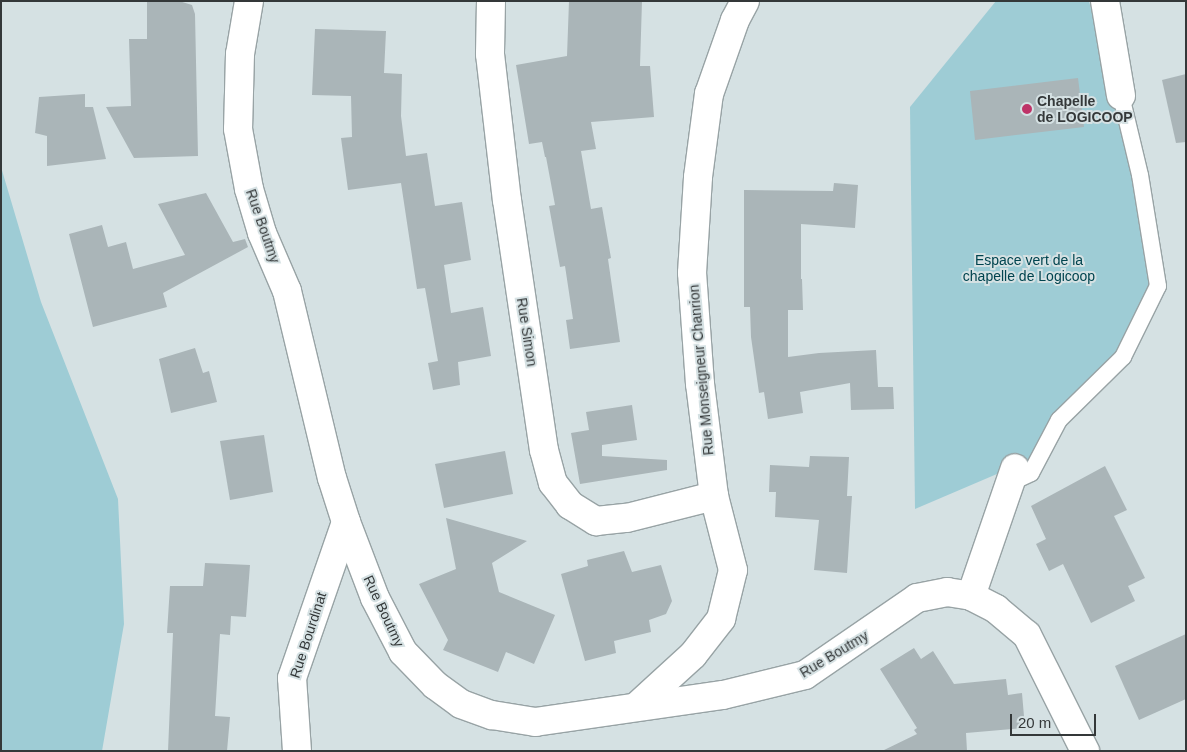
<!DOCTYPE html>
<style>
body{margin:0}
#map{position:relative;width:1187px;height:752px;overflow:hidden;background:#d5e1e3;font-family:Helvetica,sans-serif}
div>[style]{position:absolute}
.green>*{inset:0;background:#9eccd5}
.building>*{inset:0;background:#aab5b8}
.roads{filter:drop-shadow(1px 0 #98a3a5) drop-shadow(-1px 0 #98a3a5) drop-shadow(0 1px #98a3a5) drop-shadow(0 -1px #98a3a5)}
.lane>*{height:16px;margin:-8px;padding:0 8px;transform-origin:8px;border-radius:8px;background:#fff}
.street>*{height:28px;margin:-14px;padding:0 14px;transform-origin:14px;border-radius:14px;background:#fff}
.dots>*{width:14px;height:14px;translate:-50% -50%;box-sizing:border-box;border:2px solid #d5e1e3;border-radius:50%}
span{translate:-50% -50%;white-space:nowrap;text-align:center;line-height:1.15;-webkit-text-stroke:4px #d5e1e3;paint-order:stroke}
.poi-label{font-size:14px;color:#343839;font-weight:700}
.left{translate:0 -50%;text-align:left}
.street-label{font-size:14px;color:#343839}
.park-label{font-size:14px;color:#00444f}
.frame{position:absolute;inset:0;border:2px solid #343839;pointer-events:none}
.scale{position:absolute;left:1010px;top:714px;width:86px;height:22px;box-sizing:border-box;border:2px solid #343839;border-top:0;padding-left:6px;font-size:15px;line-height:18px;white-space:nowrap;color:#343839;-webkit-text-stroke:4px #d5e1e3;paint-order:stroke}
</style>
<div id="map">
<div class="green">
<i style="clip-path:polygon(996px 1px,1089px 1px,1134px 182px,1150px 287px,1116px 356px,1030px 460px,915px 509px,910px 107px)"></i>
<i style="clip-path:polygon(1px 167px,41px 302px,118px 499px,124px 624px,102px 751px,1px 751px)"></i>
</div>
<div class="building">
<i style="clip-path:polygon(147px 1px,179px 1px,192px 5px,195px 14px,198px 156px,134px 158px,106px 107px,131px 106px,129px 39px,147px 39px)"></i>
<i style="clip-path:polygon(569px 1px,642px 1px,640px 66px,650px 66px,654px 117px,591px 122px,596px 149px,581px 151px,591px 209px,602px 207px,611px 258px,608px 259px,620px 342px,570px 349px,566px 320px,573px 319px,565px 266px,560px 267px,549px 206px,555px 205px,546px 157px,545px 157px,542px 142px,529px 144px,516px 65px,567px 56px)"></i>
<i style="clip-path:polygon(315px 29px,386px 31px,384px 73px,402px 74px,401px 116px,406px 156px,427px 153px,435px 206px,462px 202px,471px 260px,444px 265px,451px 313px,483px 307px,491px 356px,458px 362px,460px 385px,433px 390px,428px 363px,438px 361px,425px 288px,417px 289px,401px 183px,348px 190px,341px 138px,352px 137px,351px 96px,312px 95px)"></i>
<i style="clip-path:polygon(1186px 74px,1186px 142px,1176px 143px,1162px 80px)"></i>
<i style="clip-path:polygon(1078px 78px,1084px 127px,975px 140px,970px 91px)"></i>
<i style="clip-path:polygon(85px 94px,85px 107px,93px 107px,106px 159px,47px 166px,47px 136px,35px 133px,39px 97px)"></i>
<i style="clip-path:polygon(834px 183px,858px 185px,855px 228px,801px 224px,801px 279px,802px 279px,803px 310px,788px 310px,788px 357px,819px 353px,876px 350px,878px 387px,893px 387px,894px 409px,851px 410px,850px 383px,800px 392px,803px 413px,768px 419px,764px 392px,759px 393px,751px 337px,750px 307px,744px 307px,744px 190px,833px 191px)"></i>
<i style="clip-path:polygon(206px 193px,233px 242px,245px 239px,248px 247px,163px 293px,167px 307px,93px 327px,69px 234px,102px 225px,108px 247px,126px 242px,133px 269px,185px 255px,158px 204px)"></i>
<i style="clip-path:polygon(195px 348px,203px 373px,209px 371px,217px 402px,171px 413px,159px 359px)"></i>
<i style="clip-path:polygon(632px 405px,637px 440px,602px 445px,602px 456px,667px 460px,667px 470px,580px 484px,571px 433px,589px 430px,586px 412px)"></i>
<i style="clip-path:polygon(264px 435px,273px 492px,230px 500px,220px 441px)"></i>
<i style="clip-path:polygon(505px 451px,513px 494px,444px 508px,435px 464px)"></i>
<i style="clip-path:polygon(810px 456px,849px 457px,847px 496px,852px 496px,847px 573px,814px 570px,819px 520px,775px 517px,776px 492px,769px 492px,770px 465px,809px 467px)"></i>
<i style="clip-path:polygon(1105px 466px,1127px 510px,1114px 516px,1145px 578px,1128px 586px,1135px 601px,1091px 623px,1063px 564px,1049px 571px,1036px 544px,1046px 539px,1031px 506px)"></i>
<i style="clip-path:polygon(446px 518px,527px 541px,492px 563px,499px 592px,555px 615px,534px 664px,506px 652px,498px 672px,443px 650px,448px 640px,419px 584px,456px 569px)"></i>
<i style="clip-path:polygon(624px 551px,632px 572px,661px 565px,672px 601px,666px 614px,649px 620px,651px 632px,614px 641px,616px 653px,585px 661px,561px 574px,588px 566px,587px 560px)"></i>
<i style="clip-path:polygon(205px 563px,250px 565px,246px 617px,231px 616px,230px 635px,220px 634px,215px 716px,230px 717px,227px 751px,168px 751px,173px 633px,167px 633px,170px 586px,203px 586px)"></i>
<i style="clip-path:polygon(1186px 634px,1186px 699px,1139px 720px,1115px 666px)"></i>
<i style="clip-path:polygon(914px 648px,921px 659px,933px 651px,954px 684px,1006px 679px,1008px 695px,1022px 693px,1025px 728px,966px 733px,967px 751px,882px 751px,917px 734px,914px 730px,917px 728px,880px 669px)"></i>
</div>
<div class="roads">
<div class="lane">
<i style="left:1010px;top:483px;width:23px;rotate:-25deg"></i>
<i style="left:1031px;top:473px;width:60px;rotate:-62.2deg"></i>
<i style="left:1059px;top:420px;width:90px;rotate:-44.5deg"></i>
<i style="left:1123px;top:357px;width:79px;rotate:-63.8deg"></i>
<i style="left:1158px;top:286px;width:112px;rotate:-99.2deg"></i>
<i style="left:1140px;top:175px;width:81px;rotate:-103.5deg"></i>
</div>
<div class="street">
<i style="left:249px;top:1px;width:54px;rotate:99.6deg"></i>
<i style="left:240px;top:54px;width:75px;rotate:91.5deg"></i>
<i style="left:238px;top:129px;width:61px;rotate:79.6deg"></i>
<i style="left:249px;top:189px;width:46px;rotate:73.5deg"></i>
<i style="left:262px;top:233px;width:63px;rotate:66.7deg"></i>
<i style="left:287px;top:291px;width:192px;rotate:76.5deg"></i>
<i style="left:332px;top:478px;width:46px;rotate:72.3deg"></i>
<i style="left:346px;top:522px;width:81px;rotate:69.1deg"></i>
<i style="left:375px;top:598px;width:61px;rotate:62.6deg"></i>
<i style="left:403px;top:652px;width:46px;rotate:45.9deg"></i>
<i style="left:435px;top:685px;width:32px;rotate:36deg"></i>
<i style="left:461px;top:704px;width:33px;rotate:20deg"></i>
<i style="left:492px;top:715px;width:44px;rotate:9.2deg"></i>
<i style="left:535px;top:722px;width:190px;rotate:-8.2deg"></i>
<i style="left:723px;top:695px;width:84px;rotate:-13.7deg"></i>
<i style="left:805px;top:675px;width:136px;rotate:-34.5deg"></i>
<i style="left:917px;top:598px;width:31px;rotate:-11deg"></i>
<i style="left:947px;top:592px;width:24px;rotate:9deg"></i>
<i style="left:971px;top:596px;width:28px;rotate:27deg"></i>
<i style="left:996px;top:609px;width:40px;rotate:40deg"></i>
<i style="left:1027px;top:635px;width:130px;rotate:63.4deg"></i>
<i style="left:491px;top:1px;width:53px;rotate:91.1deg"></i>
<i style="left:490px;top:54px;width:147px;rotate:83.4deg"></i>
<i style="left:507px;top:200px;width:253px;rotate:81.6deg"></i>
<i style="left:544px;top:450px;width:34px;rotate:75deg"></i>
<i style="left:553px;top:483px;width:28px;rotate:52deg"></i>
<i style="left:570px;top:505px;width:31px;rotate:32deg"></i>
<i style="left:596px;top:521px;width:31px;rotate:-6deg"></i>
<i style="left:627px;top:518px;width:90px;rotate:-14.2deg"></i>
<i style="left:1105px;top:1px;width:96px;rotate:80.4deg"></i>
<i style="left:971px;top:596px;width:135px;rotate:-71deg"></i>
<i style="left:636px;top:707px;width:77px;rotate:-42.4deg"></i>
<i style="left:693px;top:655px;width:46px;rotate:-52.1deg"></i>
<i style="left:721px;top:619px;width:50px;rotate:-76.2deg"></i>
<i style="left:733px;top:570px;width:76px;rotate:-104.4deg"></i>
<i style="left:714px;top:496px;width:113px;rotate:-97.1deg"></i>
<i style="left:700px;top:384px;width:111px;rotate:-94.1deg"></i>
<i style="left:692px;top:273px;width:96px;rotate:-86.4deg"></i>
<i style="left:698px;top:177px;width:84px;rotate:-82.5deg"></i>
<i style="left:709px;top:94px;width:78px;rotate:-70.6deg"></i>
<i style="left:735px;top:20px;width:21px;rotate:-62deg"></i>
<i style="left:297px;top:751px;width:73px;rotate:-93.9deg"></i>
<i style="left:292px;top:678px;width:165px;rotate:-70.9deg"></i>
</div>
</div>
<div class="dots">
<i style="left:1027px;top:109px;background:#be3368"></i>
</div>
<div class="poi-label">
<span class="left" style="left:1037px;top:109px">Chapelle<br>de LOGICOOP</span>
</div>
<div class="street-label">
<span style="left:263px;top:226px;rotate:71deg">Rue Boutmy</span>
<span style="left:527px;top:332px;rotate:81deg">Rue Simon</span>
<span style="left:701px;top:370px;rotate:-95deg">Rue Monseigneur Chanrion</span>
<span style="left:384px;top:611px;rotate:65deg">Rue Boutmy</span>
<span style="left:308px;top:635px;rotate:-72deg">Rue Bourdinat</span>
<span style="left:834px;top:654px;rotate:-31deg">Rue Boutmy</span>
</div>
<div class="park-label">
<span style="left:1029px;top:268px">Espace vert de la<br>chapelle de Logicoop</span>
</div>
<div class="frame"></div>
<div class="scale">20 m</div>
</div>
